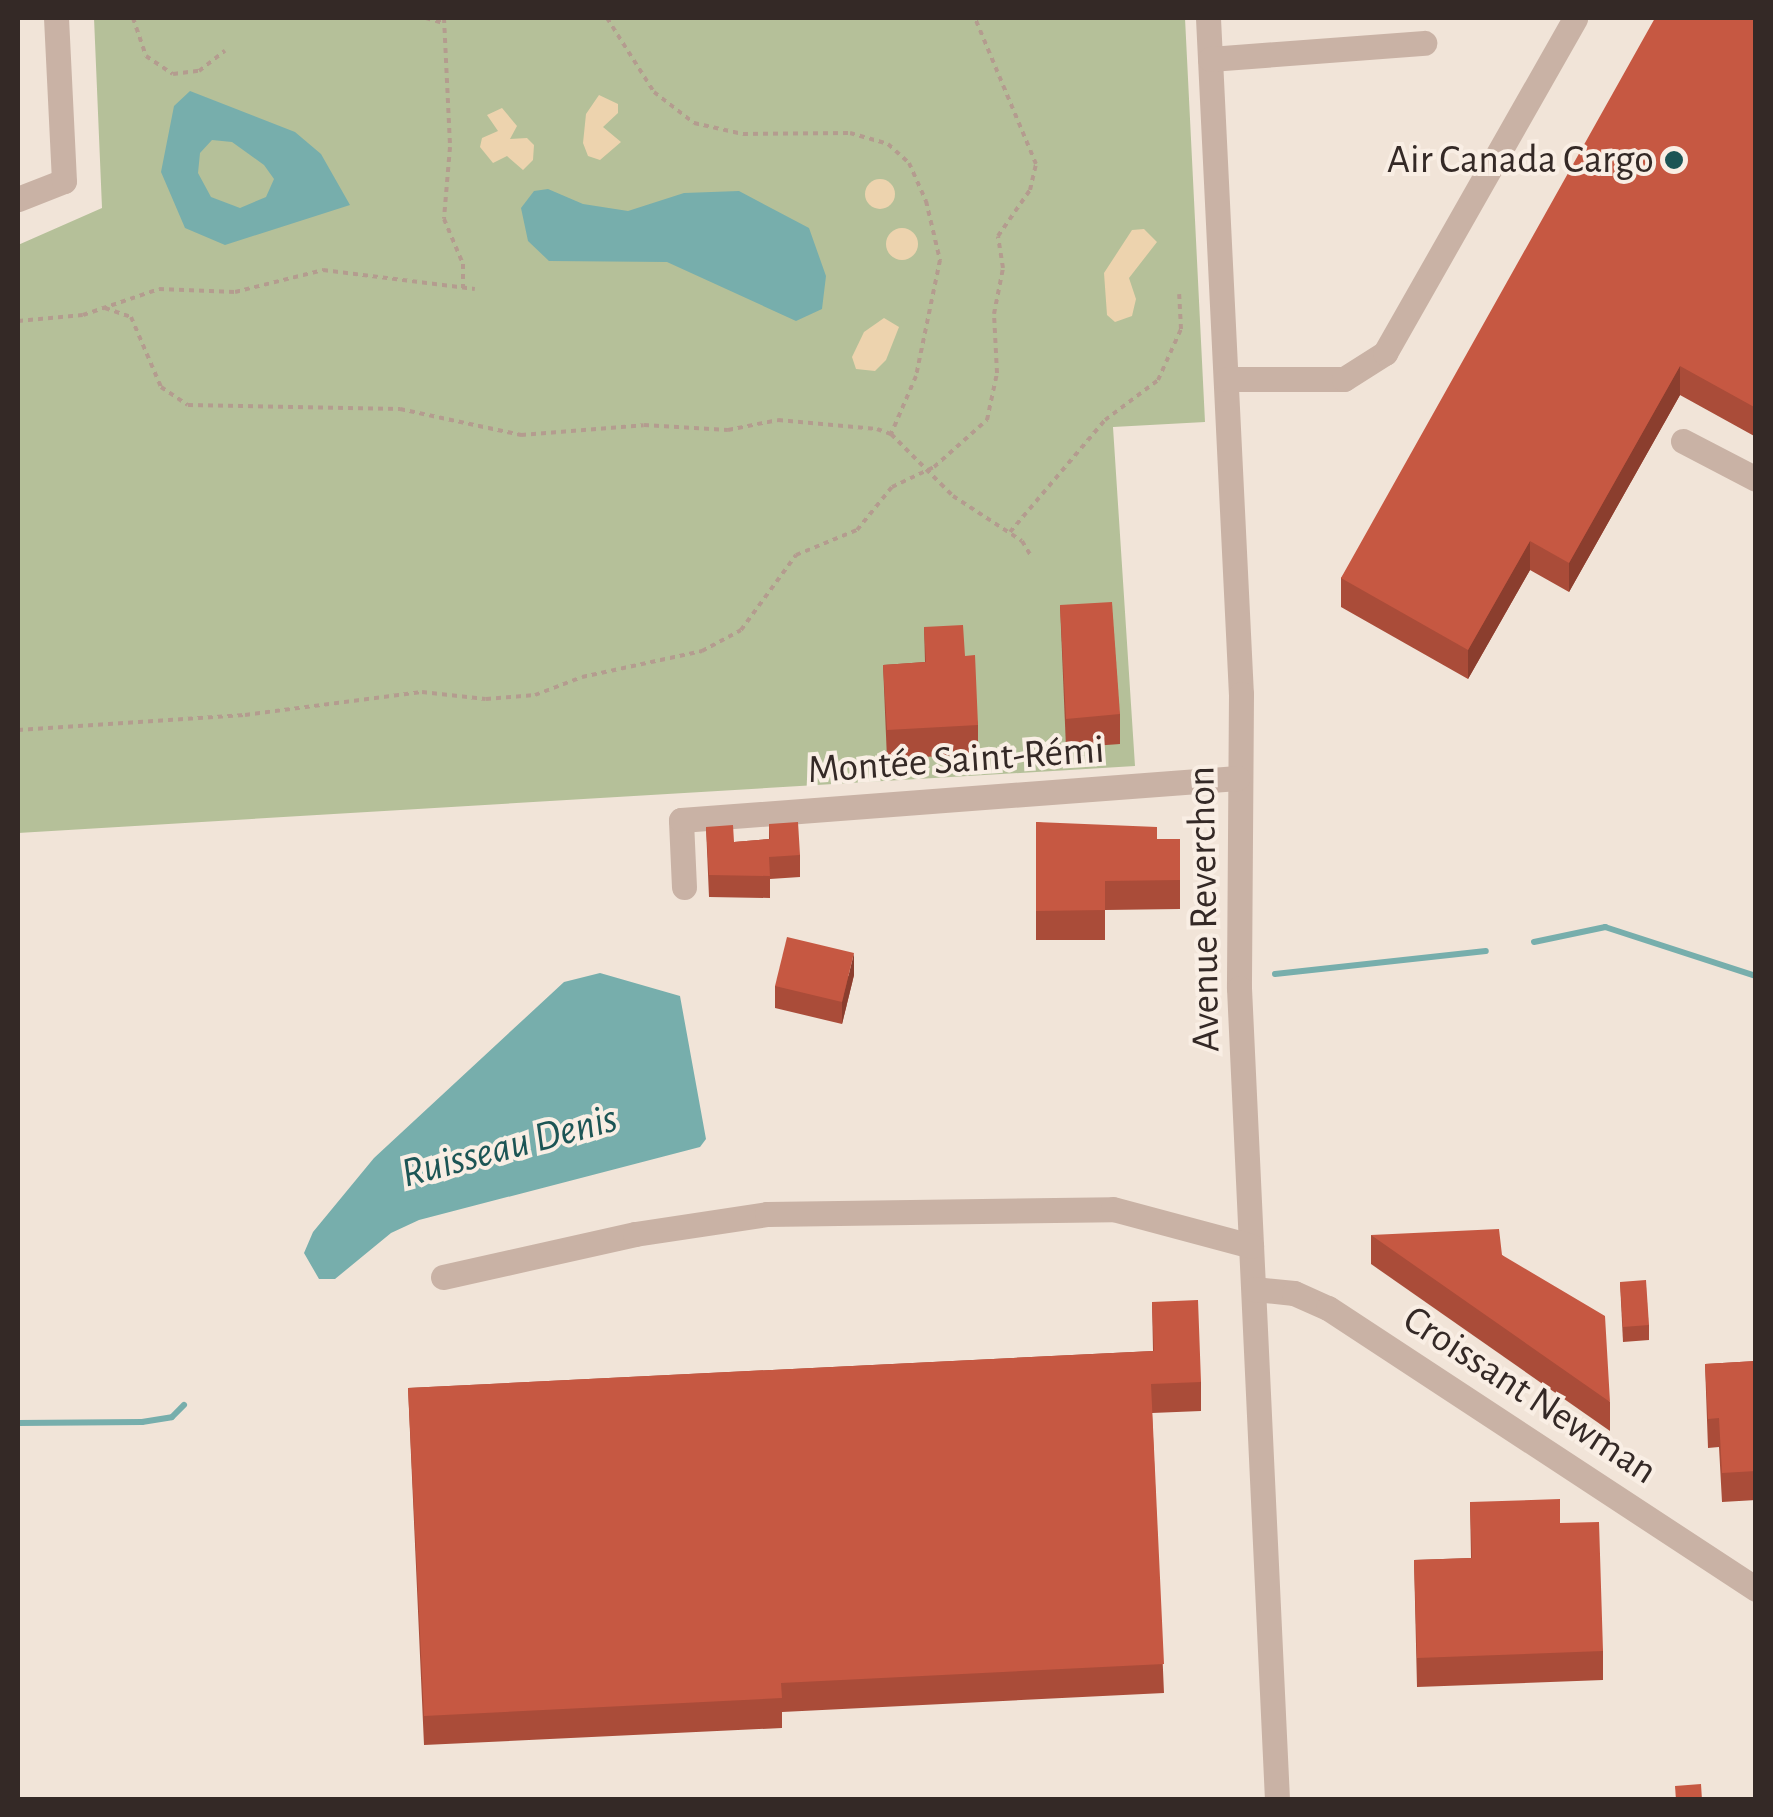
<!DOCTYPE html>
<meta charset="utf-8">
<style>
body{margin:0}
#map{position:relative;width:1773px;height:1817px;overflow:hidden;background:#f1e4d8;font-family:"Alegreya Sans",sans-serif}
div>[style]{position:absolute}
.green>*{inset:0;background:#b5c099}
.sand>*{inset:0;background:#edd3ae}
.round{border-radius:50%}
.water>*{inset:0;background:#77aeac}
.stream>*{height:6px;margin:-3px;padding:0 3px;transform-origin:3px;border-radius:3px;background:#77aeac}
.path>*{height:4px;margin-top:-2px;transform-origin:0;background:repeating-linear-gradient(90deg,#b49c8f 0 5px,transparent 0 10px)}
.minor>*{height:25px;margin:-12.5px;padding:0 12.5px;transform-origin:12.5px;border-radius:12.5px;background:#c9b2a5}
.wall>*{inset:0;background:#aa4c39}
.shaded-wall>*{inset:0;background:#8b3e2e}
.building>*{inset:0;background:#c65842}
.dots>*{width:28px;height:28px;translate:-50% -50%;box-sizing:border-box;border:5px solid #f9eee4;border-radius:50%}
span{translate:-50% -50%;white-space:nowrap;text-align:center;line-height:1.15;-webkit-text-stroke:8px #f9eee4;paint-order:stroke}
.poi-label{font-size:40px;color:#342926}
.right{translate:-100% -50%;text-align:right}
.street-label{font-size:40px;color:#342926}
.water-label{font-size:42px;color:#1c5555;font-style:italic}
.frame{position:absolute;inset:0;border:20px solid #342926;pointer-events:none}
</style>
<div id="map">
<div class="green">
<i style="clip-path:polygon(94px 18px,1185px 18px,1205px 422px,1113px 427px,1135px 766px,18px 833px,18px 245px,102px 208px)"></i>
</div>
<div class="sand">
<i style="clip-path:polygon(599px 95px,618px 104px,618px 113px,603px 127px,621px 142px,600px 160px,588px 156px,583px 143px,586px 114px)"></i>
<i style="clip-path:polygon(502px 108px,517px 126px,510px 139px,527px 138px,534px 145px,533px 160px,523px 170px,507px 156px,493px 163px,480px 147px,482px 138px,498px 131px,487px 115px)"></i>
<i class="round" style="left:865px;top:179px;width:30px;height:30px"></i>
<i class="round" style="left:886px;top:228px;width:32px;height:32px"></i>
<i style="clip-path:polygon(1144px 229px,1157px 242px,1129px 278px,1136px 299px,1132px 316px,1115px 322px,1107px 315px,1104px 273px,1132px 230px)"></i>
<i style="clip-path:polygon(884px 318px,899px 327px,886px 360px,875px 371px,856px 369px,852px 357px,864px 332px)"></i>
</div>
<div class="water">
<i style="clip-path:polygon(evenodd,190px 91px,295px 132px,321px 154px,350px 205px,225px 245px,185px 228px,161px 172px,174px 106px,190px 91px,212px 140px,232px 142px,264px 165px,274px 179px,266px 197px,240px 208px,211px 197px,198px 173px,200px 153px,212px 140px)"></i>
<i style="clip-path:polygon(548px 189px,583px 204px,628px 211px,684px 193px,739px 191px,809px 228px,826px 276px,822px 309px,796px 321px,667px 262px,549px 261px,528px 241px,521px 208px,534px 191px)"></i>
<i style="clip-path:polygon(600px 973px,680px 996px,706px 1139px,700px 1147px,419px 1220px,391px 1233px,335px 1279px,319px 1279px,304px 1253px,313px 1232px,374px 1158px,564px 982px)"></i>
</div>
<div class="stream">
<i style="left:1534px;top:942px;width:73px;rotate:-11.9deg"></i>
<i style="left:1605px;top:927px;width:159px;rotate:18deg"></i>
<i style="left:1275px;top:974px;width:212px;rotate:-6.2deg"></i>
<i style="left:18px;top:1423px;width:124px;rotate:-0.5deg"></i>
<i style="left:142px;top:1422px;width:30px;rotate:-9deg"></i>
<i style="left:172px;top:1417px;width:17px;rotate:-45deg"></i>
</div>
<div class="path">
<i style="left:133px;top:18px;width:40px;rotate:71.1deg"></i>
<i style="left:146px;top:56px;width:32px;rotate:34deg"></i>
<i style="left:173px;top:74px;width:26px;rotate:-7deg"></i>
<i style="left:199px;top:71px;width:33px;rotate:-38deg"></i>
<i style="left:426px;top:18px;width:19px;rotate:16deg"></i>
<i style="left:444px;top:18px;width:129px;rotate:87.3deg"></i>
<i style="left:450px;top:147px;width:72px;rotate:94.8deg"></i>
<i style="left:444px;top:219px;width:49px;rotate:67.1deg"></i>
<i style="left:463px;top:264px;width:24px;rotate:90deg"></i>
<i style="left:607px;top:18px;width:88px;rotate:57.6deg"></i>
<i style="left:654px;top:92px;width:51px;rotate:37.8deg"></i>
<i style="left:694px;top:123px;width:50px;rotate:12.7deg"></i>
<i style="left:743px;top:134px;width:107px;rotate:-0.5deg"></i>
<i style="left:850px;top:133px;width:40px;rotate:16deg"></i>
<i style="left:888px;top:144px;width:28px;rotate:42deg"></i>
<i style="left:909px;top:163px;width:42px;rotate:65.9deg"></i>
<i style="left:926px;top:201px;width:61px;rotate:76.7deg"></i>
<i style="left:940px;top:260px;width:118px;rotate:101.7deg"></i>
<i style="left:916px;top:376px;width:63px;rotate:113.3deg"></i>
<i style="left:105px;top:308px;width:28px;rotate:19deg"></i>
<i style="left:131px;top:317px;width:76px;rotate:66.8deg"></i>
<i style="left:161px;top:387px;width:32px;rotate:34deg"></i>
<i style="left:188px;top:405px;width:212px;rotate:1.1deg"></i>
<i style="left:400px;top:409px;width:124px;rotate:12.1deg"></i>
<i style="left:521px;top:435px;width:123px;rotate:-4.6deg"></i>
<i style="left:644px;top:425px;width:84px;rotate:3.4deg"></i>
<i style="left:728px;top:430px;width:51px;rotate:-11.3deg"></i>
<i style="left:778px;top:420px;width:99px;rotate:5.2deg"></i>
<i style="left:877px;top:429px;width:15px;rotate:20deg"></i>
<i style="left:891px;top:434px;width:88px;rotate:45deg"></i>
<i style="left:953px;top:496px;width:82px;rotate:33.1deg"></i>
<i style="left:1022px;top:541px;width:17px;rotate:59deg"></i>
<i style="left:18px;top:321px;width:65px;rotate:-5.3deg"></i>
<i style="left:83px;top:315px;width:80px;rotate:-18.9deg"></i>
<i style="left:159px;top:289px;width:76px;rotate:2.3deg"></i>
<i style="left:235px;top:292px;width:91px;rotate:-14deg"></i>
<i style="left:323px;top:270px;width:153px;rotate:7.1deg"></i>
<i style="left:1010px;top:532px;width:147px;rotate:-49.7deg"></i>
<i style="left:1105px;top:420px;width:66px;rotate:-37deg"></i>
<i style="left:1158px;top:380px;width:56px;rotate:-65.7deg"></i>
<i style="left:1181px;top:329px;width:35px;rotate:-93deg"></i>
<i style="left:18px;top:730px;width:227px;rotate:-3.8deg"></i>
<i style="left:245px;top:715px;width:178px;rotate:-7.4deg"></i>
<i style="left:422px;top:692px;width:64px;rotate:6.2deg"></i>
<i style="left:486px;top:699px;width:49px;rotate:-4.7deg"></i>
<i style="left:535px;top:695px;width:50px;rotate:-21deg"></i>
<i style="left:582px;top:677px;width:123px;rotate:-12.2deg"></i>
<i style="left:702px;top:651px;width:44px;rotate:-28.3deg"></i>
<i style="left:741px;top:630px;width:93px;rotate:-53.7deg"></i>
<i style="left:796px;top:555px;width:66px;rotate:-22.3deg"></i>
<i style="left:857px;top:530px;width:55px;rotate:-50.9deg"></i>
<i style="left:892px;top:487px;width:47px;rotate:-25.5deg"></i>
<i style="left:934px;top:467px;width:71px;rotate:-41.6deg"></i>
<i style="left:987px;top:420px;width:48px;rotate:-78deg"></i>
<i style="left:997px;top:373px;width:59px;rotate:-92.9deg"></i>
<i style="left:994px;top:314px;width:47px;rotate:-78.9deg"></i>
<i style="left:1003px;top:268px;width:32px;rotate:-99deg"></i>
<i style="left:998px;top:236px;width:56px;rotate:-55.2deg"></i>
<i style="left:1030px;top:190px;width:27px;rotate:-77deg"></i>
<i style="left:1036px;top:164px;width:158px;rotate:-112.7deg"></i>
</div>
<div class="minor">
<i style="left:1208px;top:18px;width:677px;rotate:87.21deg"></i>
<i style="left:1241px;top:694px;width:294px;rotate:90.4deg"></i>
<i style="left:1239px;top:988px;width:813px;rotate:87.32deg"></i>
<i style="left:1210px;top:59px;width:215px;rotate:-4.3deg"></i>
<i style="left:18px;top:199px;width:49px;rotate:-21.4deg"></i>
<i style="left:64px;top:181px;width:163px;rotate:-92.8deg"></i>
<i style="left:1227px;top:379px;width:117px"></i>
<i style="left:1344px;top:379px;width:49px;rotate:-32.4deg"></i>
<i style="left:1385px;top:353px;width:385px;rotate:-60.4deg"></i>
<i style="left:1683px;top:441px;width:82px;rotate:27.5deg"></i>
<i style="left:684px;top:887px;width:67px;rotate:-92.6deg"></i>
<i style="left:681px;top:820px;width:558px;rotate:-4.32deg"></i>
<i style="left:443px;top:1277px;width:197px;rotate:-12.6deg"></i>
<i style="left:635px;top:1234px;width:134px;rotate:-8.6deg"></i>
<i style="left:767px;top:1214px;width:346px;rotate:-0.8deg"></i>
<i style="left:1113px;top:1209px;width:143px;rotate:15deg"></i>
<i style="left:1254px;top:1289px;width:40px;rotate:5.7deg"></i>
<i style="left:1294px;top:1293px;width:37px;rotate:24deg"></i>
<i style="left:1328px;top:1308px;width:512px;rotate:33.29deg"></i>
</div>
<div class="wall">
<i style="clip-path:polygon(1756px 18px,1756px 437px,1680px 395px,1569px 592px,1530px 570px,1468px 679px,1341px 607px,1341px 578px)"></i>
<i style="clip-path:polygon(1060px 605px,1120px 714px,1120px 744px,1066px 748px)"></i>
<i style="clip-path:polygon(924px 627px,965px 656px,978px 725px,978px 754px,887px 759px,883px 665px,925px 662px)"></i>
<i style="clip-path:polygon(1036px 822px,1157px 839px,1180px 839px,1180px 909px,1105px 910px,1105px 940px,1036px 940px)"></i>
<i style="clip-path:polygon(769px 824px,800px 855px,800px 877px,770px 879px,770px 898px,709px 897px,706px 827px,734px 842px,769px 839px)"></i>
<i style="clip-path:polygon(854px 975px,842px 1024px,775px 1008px,775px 986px)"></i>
<i style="clip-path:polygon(1371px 1235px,1502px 1255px,1610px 1402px,1610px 1431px,1371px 1264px)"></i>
<i style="clip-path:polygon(1620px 1282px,1649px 1325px,1649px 1340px,1623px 1342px)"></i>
<i style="clip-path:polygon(1152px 1302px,1201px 1382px,1201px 1411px,1152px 1413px,1164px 1693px,782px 1712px,782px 1728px,424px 1745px,408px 1388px,1153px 1351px)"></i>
<i style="clip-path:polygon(1756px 1361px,1756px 1500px,1722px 1502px,1719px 1447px,1708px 1448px,1705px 1364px)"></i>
<i style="clip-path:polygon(1470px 1502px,1560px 1523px,1603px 1651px,1603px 1680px,1417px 1687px,1414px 1560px,1471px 1558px)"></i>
</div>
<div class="shaded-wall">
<i style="clip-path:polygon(1680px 366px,1680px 395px,1569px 592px,1569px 563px)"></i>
<i style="clip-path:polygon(1530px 541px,1530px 570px,1468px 679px,1468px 650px)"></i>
<i style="clip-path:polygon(854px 953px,854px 975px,842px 1024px,842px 1002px)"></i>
</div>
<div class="building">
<i style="clip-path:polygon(1655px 18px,1756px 18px,1756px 408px,1680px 366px,1569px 563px,1530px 541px,1468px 650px,1341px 578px)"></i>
<i style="clip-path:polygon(1112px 602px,1120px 714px,1066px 719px,1060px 605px)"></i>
<i style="clip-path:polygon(963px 625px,965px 656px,975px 655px,978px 725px,887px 730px,883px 665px,926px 662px,924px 627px)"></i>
<i style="clip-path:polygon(798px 822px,800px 855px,769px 857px,770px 876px,709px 875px,706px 827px,733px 825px,734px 842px,770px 839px,769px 824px)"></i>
<i style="clip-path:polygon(1036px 822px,1157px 827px,1157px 839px,1180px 839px,1180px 880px,1105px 881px,1105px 910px,1036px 911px)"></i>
<i style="clip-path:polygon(787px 937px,854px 953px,842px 1002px,775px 986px)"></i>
<i style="clip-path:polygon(1499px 1229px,1502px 1255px,1605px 1316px,1610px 1402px,1371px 1235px)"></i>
<i style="clip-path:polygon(1646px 1280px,1649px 1325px,1623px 1327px,1620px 1282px)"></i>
<i style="clip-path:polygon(1198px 1300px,1201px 1382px,1151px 1384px,1164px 1664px,781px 1683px,782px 1698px,424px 1716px,408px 1388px,1154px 1351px,1152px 1302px)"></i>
<i style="clip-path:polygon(1756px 1361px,1756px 1471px,1722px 1473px,1719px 1418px,1708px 1419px,1705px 1364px)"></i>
<i style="clip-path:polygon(1560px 1499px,1560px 1523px,1599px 1522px,1603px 1651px,1417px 1658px,1414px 1560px,1472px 1558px,1470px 1502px)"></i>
<i style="clip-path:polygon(1701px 1784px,1702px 1800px,1676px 1800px,1675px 1786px)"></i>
</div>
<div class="dots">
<i style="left:1674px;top:160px;background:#1c5555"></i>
</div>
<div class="poi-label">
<span class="right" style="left:1654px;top:160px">Air Canada Cargo</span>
</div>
<div class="street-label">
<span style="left:956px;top:760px;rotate:-4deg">Montée Saint-Rémi</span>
<span style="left:1204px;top:909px;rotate:-91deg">Avenue Reverchon</span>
<span style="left:1530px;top:1395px;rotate:33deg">Croissant Newman</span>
</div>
<div class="water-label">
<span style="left:509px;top:1146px;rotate:-15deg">Ruisseau Denis</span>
</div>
<div class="frame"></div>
</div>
